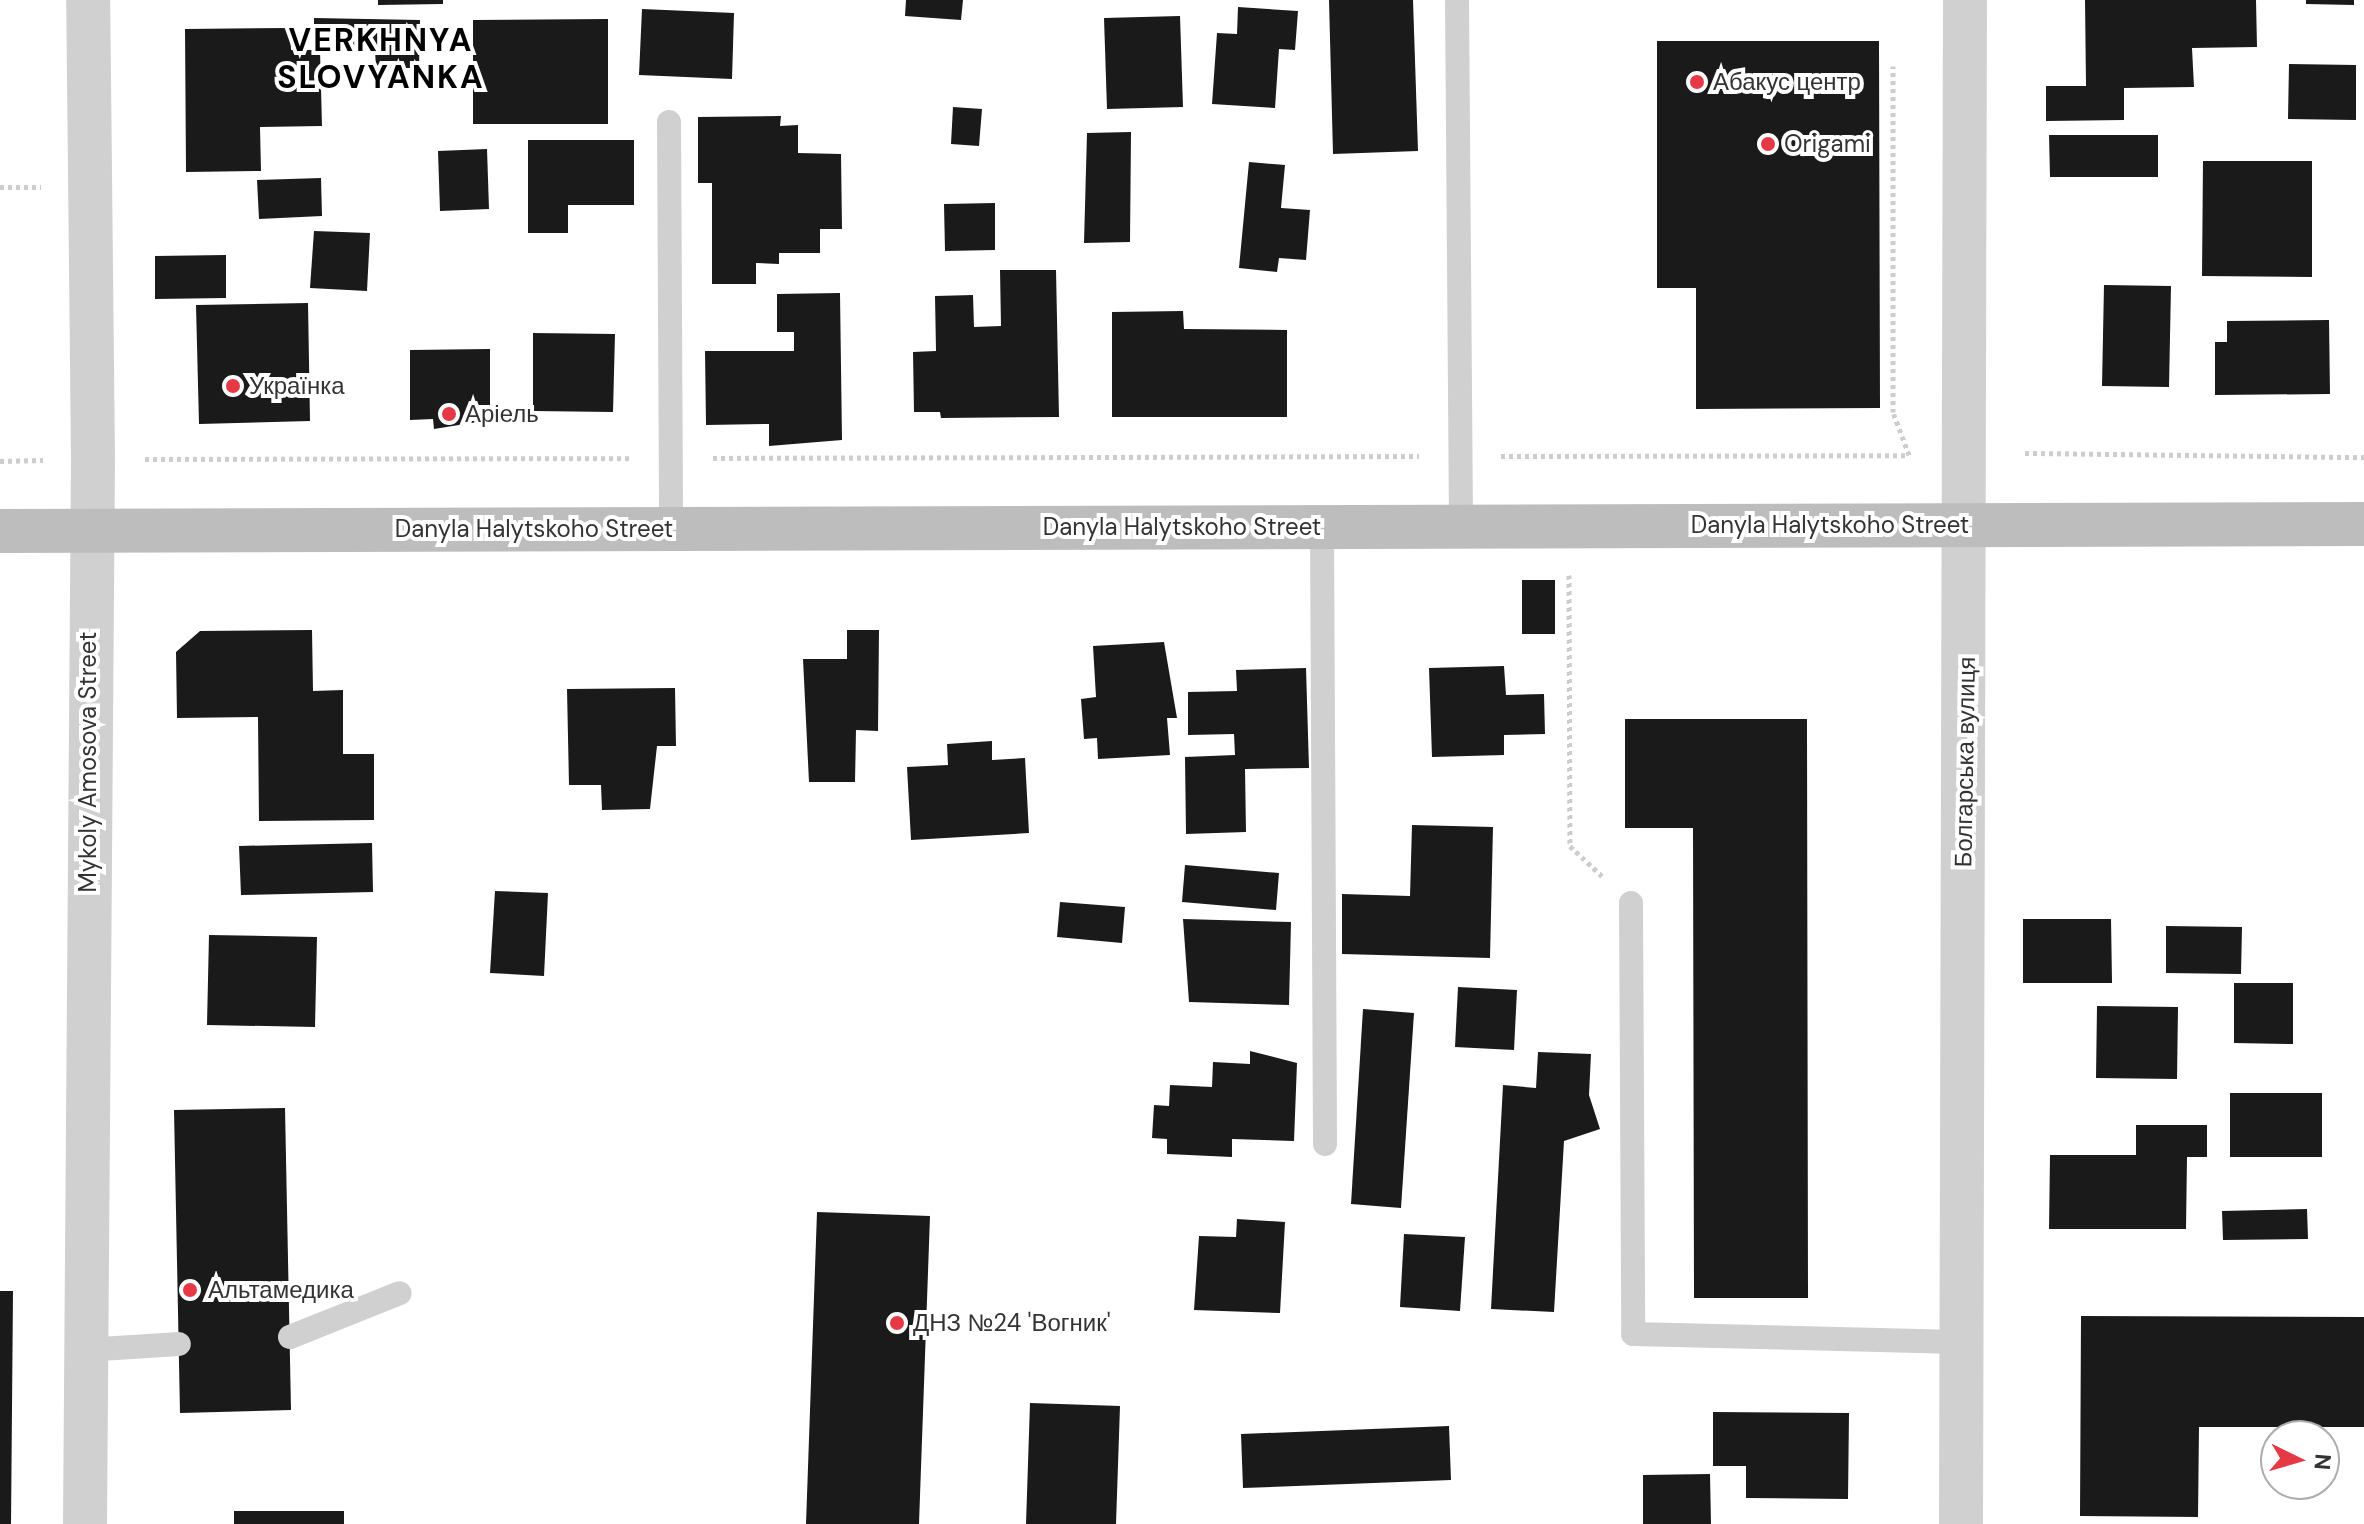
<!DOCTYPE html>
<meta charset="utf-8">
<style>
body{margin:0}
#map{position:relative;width:2364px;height:1524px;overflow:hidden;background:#fff;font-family:"DM Sans",sans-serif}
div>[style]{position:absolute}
.building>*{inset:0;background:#1a1a1a}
.path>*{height:5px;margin-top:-2.5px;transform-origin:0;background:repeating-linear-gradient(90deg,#cdcdcd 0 4px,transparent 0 8px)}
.lane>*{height:24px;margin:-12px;padding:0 12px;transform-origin:12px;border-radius:12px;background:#d0d0d0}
.street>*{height:44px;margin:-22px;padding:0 22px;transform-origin:22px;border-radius:22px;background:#d0d0d0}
.secondary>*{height:44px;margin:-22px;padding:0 22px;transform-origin:22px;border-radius:22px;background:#bdbdbd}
.dots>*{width:22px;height:22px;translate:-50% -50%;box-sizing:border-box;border:4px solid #fff;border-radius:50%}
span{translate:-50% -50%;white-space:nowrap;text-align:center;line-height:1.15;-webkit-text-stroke:8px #fff;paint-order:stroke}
.poi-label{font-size:24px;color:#333}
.left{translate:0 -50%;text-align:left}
.street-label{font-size:24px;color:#333}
.district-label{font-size:32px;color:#000;font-weight:700;letter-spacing:2px}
.north{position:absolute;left:2260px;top:1420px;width:80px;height:80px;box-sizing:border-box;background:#fff;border:2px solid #adadad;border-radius:50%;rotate:95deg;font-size:22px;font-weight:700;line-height:32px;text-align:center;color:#333}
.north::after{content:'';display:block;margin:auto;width:28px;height:36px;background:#e63946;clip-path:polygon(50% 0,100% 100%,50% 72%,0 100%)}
</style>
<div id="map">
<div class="building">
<i style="clip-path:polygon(378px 0,443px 0,443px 4px,378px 5px)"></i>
<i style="clip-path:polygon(906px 0,963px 0,961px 20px,905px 16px)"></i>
<i style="clip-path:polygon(1329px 0,1413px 0,1418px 151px,1333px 154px)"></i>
<i style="clip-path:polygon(2085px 0,2256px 0,2257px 47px,2192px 48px,2194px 87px,2124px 88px,2124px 120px,2046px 121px,2046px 86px,2086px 86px)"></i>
<i style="clip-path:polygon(2306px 0,2354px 0,2354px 5px,2306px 4px)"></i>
<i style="clip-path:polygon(1238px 7px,1298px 11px,1295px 50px,1279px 49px,1275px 108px,1212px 104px,1217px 33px,1237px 34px)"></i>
<i style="clip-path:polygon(642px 9px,734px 13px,732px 79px,639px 75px)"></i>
<i style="clip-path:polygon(1180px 16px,1183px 107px,1107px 109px,1104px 18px)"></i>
<i style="clip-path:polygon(314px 18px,420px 20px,419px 68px,376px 68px,375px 50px,314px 49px)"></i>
<i style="clip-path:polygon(608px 19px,608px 124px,473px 124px,473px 20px)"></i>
<i style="clip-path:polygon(290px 28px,291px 50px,320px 50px,322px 126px,260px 127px,261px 171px,186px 172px,185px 29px)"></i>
<i style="clip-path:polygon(1657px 41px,1879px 41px,1880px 408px,1696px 409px,1696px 288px,1657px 288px)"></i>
<i style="clip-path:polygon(2289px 64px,2356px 65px,2356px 120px,2288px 119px)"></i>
<i style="clip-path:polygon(953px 107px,982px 109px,979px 146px,951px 144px)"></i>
<i style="clip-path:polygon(781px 116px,780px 126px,798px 125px,798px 153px,841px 154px,842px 229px,820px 229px,820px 253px,779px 253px,779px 264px,756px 263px,756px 284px,712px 284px,712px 183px,698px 183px,698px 117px)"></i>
<i style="clip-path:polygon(1131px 132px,1130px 242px,1084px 243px,1087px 133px)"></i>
<i style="clip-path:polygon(2049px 135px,2158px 135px,2158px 177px,2050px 177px)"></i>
<i style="clip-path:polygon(528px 140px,634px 140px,634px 205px,568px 205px,568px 233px,528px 233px)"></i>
<i style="clip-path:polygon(487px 149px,489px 209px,440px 211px,438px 151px)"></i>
<i style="clip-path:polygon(2203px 161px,2312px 161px,2312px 277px,2202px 276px)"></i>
<i style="clip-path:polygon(1249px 162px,1285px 165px,1281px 208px,1310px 210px,1306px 260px,1279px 258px,1277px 272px,1239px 268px)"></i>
<i style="clip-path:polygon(321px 178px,322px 216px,259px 219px,257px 180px)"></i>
<i style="clip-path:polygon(995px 203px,995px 250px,945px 251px,944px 204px)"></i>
<i style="clip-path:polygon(314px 231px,370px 233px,367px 291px,310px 288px)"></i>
<i style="clip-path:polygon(226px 255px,226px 298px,155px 299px,155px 256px)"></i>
<i style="clip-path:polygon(1000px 270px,1056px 270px,1059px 417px,941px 418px,940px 412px,914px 412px,913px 352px,936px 351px,935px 296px,973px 295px,974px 327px,1001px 326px)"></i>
<i style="clip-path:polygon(2104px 285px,2171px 286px,2169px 387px,2102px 386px)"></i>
<i style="clip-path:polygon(840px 293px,842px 440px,769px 446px,769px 424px,706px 425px,705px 351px,794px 351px,794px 332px,777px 332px,777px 294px)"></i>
<i style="clip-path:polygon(308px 303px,310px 421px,199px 424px,196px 305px)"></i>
<i style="clip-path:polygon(1183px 311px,1184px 329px,1287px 330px,1287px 417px,1112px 417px,1112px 312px)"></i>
<i style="clip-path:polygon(2329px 320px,2330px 394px,2215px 395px,2215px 342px,2227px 342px,2227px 321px)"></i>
<i style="clip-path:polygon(533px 333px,615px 334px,613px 412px,533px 411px)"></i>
<i style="clip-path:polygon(490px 349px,490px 420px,434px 429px,433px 419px,410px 420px,410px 350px)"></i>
<i style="clip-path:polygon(1522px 580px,1555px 580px,1555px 634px,1522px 634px)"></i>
<i style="clip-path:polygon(312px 630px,313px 691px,343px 690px,343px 754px,374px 754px,374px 820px,259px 821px,258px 717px,177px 718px,176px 652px,200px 631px)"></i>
<i style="clip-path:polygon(847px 630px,879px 630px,878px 731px,856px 730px,855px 782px,809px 782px,803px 659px,847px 659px)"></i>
<i style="clip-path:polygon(1164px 642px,1177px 718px,1167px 718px,1170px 755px,1098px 759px,1097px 738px,1084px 739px,1081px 699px,1096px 697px,1093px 646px)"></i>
<i style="clip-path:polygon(1504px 666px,1506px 695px,1544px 694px,1545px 734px,1504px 735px,1504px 755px,1432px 757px,1429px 668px)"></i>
<i style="clip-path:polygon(1306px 668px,1309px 768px,1245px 769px,1246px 832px,1186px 834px,1185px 757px,1235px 755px,1234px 734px,1188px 735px,1188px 692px,1237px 691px,1236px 670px)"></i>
<i style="clip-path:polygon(675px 688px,676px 746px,657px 746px,650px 809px,602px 810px,601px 785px,569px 785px,567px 689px)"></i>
<i style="clip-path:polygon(1625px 719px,1807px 719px,1808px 1298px,1694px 1298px,1693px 828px,1625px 828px)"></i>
<i style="clip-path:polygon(992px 741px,992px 760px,1025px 758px,1029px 833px,911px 840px,907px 767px,948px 765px,947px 744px)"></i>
<i style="clip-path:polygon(1412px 825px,1493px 827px,1490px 958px,1342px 954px,1342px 894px,1410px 896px)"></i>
<i style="clip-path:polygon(372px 843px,373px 892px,241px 895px,239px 846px)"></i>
<i style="clip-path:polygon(1185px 865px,1279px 873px,1276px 910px,1182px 902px)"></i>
<i style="clip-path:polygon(495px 891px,548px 893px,544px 976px,490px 973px)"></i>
<i style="clip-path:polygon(1060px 902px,1125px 907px,1122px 943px,1057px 937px)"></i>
<i style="clip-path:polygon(1183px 919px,1291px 922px,1289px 1005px,1189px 1002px)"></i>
<i style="clip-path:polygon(2023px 919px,2111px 919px,2112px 983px,2023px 983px)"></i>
<i style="clip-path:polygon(2166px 926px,2242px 927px,2241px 974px,2166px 973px)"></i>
<i style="clip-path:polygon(209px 935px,317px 937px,315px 1027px,207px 1025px)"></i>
<i style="clip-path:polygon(2234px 983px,2293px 983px,2293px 1044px,2234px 1043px)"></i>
<i style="clip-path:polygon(1458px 987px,1517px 990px,1514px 1050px,1455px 1047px)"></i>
<i style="clip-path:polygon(2097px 1006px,2178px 1007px,2177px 1079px,2096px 1078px)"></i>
<i style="clip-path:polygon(1363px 1009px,1414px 1013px,1401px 1208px,1351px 1204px)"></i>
<i style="clip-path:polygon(1250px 1051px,1297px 1063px,1294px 1141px,1232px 1139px,1232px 1157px,1167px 1154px,1167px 1139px,1152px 1138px,1154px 1105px,1169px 1106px,1170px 1085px,1212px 1087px,1213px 1062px,1250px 1064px)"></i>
<i style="clip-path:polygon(1538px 1052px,1591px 1054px,1589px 1095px,1600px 1129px,1564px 1141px,1554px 1312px,1491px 1309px,1503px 1085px,1536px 1088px)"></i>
<i style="clip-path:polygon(2230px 1093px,2322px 1093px,2322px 1157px,2230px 1157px)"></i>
<i style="clip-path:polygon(285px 1108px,291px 1410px,180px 1413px,174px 1110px)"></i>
<i style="clip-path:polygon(2136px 1125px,2207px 1125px,2207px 1157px,2187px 1157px,2186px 1229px,2049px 1229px,2050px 1155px,2136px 1155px)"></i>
<i style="clip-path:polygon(2307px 1209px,2308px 1239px,2223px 1240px,2222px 1211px)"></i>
<i style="clip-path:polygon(817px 1212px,930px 1216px,919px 1524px,806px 1524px)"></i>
<i style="clip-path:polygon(1237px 1219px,1285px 1222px,1280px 1313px,1194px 1310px,1199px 1236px,1236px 1237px)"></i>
<i style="clip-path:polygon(1404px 1234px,1465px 1237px,1460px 1311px,1400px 1307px)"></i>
<i style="clip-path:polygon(0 1291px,13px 1291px,11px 1524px,0 1524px)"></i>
<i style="clip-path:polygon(2081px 1316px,2364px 1317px,2364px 1427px,2199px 1427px,2198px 1517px,2080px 1516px)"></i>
<i style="clip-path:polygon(1030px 1403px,1120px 1406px,1116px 1524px,1026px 1524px)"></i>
<i style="clip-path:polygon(1713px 1412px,1849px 1413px,1848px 1499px,1746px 1498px,1746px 1466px,1713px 1466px)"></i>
<i style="clip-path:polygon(1449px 1426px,1451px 1480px,1243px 1488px,1241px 1434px)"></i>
<i style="clip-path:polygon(1710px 1474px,1711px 1524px,1643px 1524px,1643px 1475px)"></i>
<i style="clip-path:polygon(234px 1511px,344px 1511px,344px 1524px,234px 1524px)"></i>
</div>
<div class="path">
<i style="left:0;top:187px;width:41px"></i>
<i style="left:2025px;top:453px;width:339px;rotate:0.7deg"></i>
<i style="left:1501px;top:456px;width:408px;rotate:-0.1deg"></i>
<i style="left:1909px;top:455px;width:46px;rotate:-110.4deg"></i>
<i style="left:1893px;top:412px;width:346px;rotate:-90deg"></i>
<i style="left:713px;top:458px;width:706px;rotate:-0.16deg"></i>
<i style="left:145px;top:459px;width:486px;rotate:-0.1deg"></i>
<i style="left:0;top:461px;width:43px;rotate:-1.3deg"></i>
<i style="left:1569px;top:575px;width:271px;rotate:89.8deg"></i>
<i style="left:1570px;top:846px;width:44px;rotate:43.2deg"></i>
</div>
<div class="lane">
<i style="left:1457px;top:0;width:526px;rotate:89.56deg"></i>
<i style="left:669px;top:122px;width:407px;rotate:89.7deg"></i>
<i style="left:1322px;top:526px;width:618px;rotate:89.72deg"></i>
<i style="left:1631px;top:903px;width:431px;rotate:89.7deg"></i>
<i style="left:1633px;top:1334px;width:326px;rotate:1.4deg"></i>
<i style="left:290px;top:1337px;width:118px;rotate:-21.8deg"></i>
<i style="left:85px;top:1350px;width:94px;rotate:-3.7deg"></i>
</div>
<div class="street">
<i style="left:85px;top:1524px;width:1064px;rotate:-89.57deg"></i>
<i style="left:93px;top:460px;width:460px;rotate:-90.6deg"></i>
<i style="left:1961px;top:1524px;width:1524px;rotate:-89.85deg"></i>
</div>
<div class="secondary">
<i style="left:0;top:531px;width:2364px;rotate:-0.17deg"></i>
</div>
<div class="dots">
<i style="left:1697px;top:82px;background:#e63946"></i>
<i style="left:1768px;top:144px;background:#e63946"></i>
<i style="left:233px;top:386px;background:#e63946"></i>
<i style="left:449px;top:414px;background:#e63946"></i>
<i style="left:190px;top:1290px;background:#e63946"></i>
<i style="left:897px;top:1323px;background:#e63946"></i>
</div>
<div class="poi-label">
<span class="left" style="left:1713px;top:82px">Абакус центр</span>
<span class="left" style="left:1784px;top:144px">Origami</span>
<span class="left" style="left:249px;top:386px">Українка</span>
<span class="left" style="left:465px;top:414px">Аріель</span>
<span class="left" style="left:208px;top:1290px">Альтамедика</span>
<span class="left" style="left:913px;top:1323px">ДНЗ №24 'Вогник'</span>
</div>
<div class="street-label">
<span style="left:1830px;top:525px">Danyla Halytskoho Street</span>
<span style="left:1182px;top:527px">Danyla Halytskoho Street</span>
<span style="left:534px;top:529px">Danyla Halytskoho Street</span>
<span style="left:88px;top:762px;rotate:-90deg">Mykoly Amosova Street</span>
<span style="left:1965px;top:762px;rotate:-89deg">Болгарська вулиця</span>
</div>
<div class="district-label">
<span style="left:381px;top:59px">VERKHNYA<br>SLOVYANKA</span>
</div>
<div class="north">N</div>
</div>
